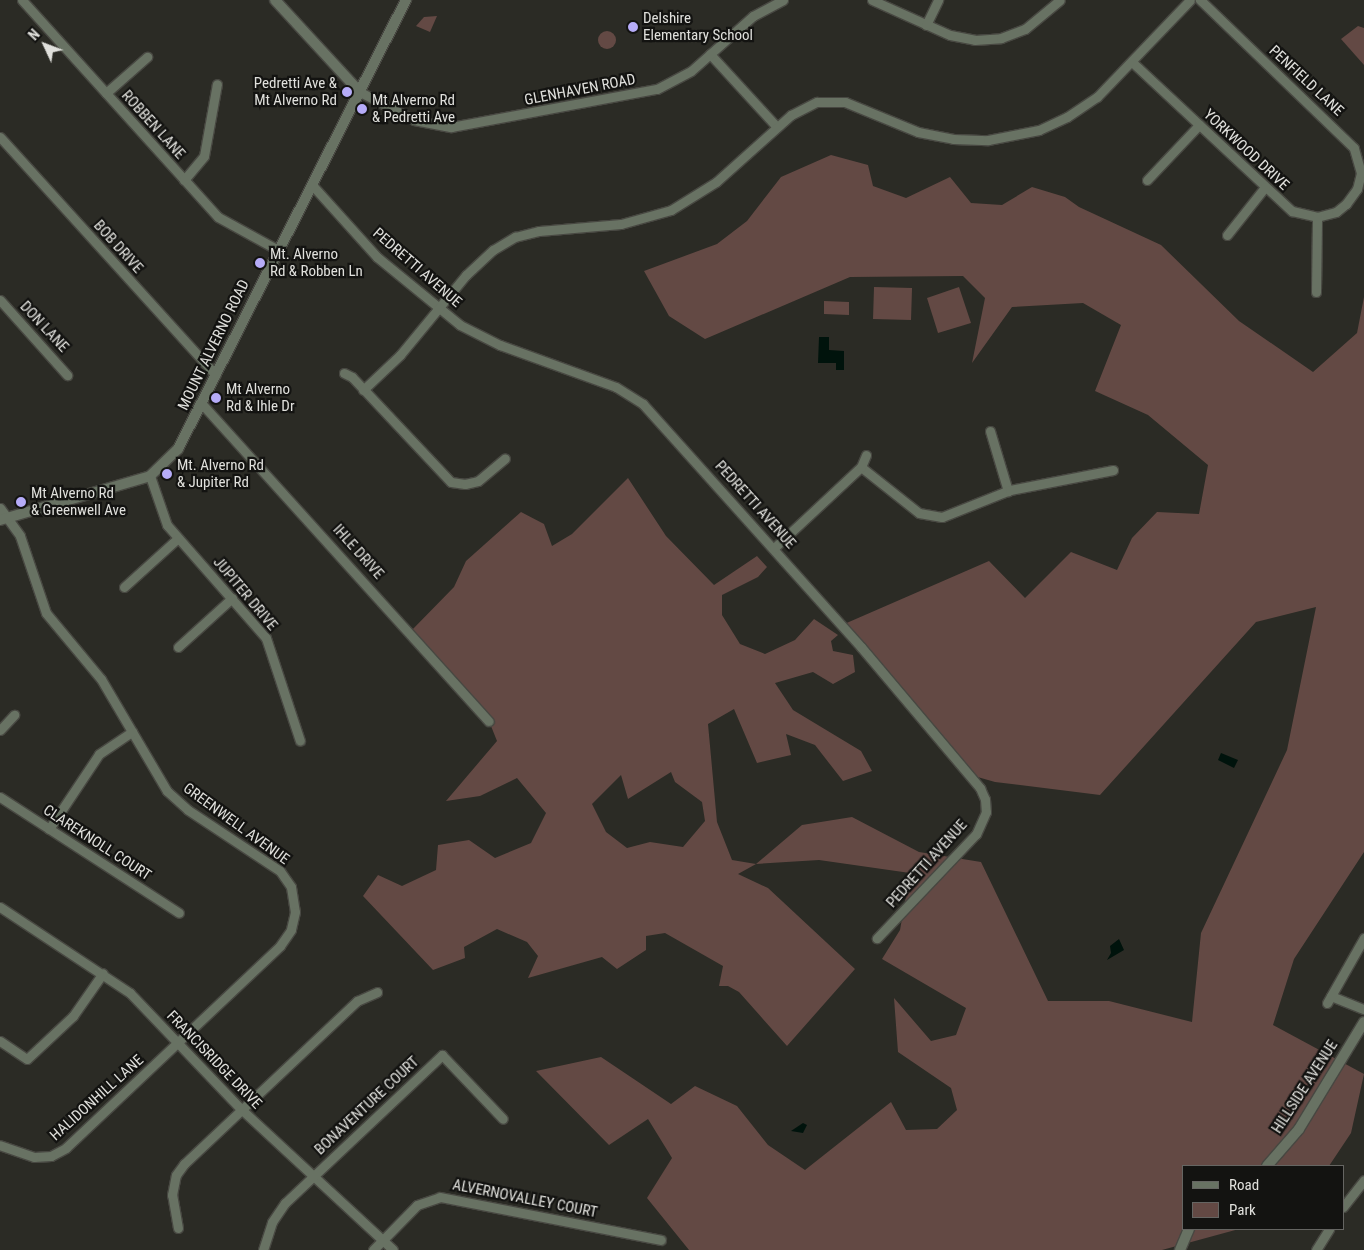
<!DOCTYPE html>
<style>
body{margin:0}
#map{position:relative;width:1364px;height:1250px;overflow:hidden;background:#2b2b25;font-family:"Roboto Condensed",sans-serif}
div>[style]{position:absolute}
.green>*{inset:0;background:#634944}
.round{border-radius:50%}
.water>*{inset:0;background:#00130c}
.roads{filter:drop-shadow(1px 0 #484842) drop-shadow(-1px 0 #484842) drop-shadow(0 1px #484842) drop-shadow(0 -1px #484842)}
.minor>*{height:9px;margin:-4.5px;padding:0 4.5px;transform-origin:4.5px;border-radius:4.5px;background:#687263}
.tertiary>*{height:10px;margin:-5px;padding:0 5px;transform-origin:5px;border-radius:5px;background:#687263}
.dots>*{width:14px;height:14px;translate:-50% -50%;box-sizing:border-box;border:2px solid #131311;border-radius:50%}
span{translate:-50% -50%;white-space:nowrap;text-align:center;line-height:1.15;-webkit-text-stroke:4.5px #131311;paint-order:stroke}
.poi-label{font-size:15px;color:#e0e0dc}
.left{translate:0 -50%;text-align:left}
.right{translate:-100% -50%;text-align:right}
.street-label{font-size:15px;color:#e0e0dc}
.legend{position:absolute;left:1182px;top:1165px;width:162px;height:65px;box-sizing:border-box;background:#131311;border:1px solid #656562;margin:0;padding:6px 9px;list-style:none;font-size:15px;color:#e0e0dc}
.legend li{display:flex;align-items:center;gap:10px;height:25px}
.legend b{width:25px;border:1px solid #656562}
.north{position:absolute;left:20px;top:20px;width:50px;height:50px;-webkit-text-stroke:4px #131311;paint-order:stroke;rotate:313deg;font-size:14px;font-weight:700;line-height:20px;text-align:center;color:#e0e0dc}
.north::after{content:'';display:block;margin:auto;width:18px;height:22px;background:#e0e0dc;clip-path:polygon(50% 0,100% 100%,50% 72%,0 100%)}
</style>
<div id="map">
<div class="green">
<i style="clip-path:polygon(437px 16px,430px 32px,416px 26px,424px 17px)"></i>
<i style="clip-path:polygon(1358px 26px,1364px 28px,1364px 65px,1341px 39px)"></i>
<i class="round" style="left:598px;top:31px;width:18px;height:18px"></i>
<i style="clip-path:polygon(evenodd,831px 155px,868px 165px,873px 186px,906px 198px,950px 177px,971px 203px,1002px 205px,1032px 187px,1065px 197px,1079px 207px,1161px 245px,1239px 321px,1313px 372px,1357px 333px,1364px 297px,1364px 852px,1294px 959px,1273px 1025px,1364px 1074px,1351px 1133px,1329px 1166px,1183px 1166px,1183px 1229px,1239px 1229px,1162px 1250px,689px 1250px,647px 1198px,672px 1158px,648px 1119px,609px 1145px,536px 1071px,601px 1057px,671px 1104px,695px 1086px,737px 1106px,768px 1145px,805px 1170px,891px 1102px,906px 1130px,937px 1129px,957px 1110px,951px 1088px,898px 1052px,894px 998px,931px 1041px,956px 1035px,966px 1008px,882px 959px,900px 930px,910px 873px,819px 860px,756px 864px,738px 874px,768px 888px,855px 969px,787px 1046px,739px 992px,728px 986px,719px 986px,723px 966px,665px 933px,646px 936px,646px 950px,617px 969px,602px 957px,528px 978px,538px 956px,527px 942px,497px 929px,464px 947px,465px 958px,433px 970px,363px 896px,378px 875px,402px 886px,436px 870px,438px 845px,469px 840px,495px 858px,531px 843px,546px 813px,517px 778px,480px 796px,446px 801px,497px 741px,489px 721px,411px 631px,454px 587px,466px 561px,521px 512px,544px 524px,552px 546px,572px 534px,628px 478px,666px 536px,714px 585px,757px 556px,767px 567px,758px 577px,722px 595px,722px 615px,740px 644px,765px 654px,795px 640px,814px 619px,838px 635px,831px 641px,833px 651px,853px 655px,855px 672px,833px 684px,813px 672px,775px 683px,793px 710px,861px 751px,872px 771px,843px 781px,815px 745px,786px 734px,791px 755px,757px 763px,734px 709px,708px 724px,717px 822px,732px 860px,756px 864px,802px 825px,852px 817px,919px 852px,981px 862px,1048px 1001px,1109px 1001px,1192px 1022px,1201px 933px,1287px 750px,1316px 607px,1256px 622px,1100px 795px,995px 782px,967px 774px,842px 625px,989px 561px,1025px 598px,1071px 552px,1117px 570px,1132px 538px,1157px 512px,1199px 514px,1208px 465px,1148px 415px,1095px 391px,1121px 325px,1083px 303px,1012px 307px,972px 363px,985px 298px,963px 276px,850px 277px,705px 339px,669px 316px,644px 271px,717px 244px,747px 221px,781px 177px,831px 155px,671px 772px,675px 782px,702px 802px,705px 821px,683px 847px,650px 842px,627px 848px,606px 832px,592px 804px,621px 775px,628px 799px,671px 772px)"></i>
<i style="clip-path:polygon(874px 287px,912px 288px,911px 320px,873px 319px)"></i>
<i style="clip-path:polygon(959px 287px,971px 323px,938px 333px,927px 298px)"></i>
<i style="clip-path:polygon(824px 301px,849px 302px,849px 315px,824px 314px)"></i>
</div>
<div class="water">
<i style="clip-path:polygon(819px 337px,829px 337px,829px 350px,844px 351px,844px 370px,836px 370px,836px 363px,818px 363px)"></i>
<i style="clip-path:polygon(1221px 753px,1238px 760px,1234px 768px,1218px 760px)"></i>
<i style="clip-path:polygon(1119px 939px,1124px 950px,1107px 960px,1111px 953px,1110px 946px)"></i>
<i style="clip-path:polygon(803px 1123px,807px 1125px,803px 1133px,791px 1131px)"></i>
</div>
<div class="roads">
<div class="minor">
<i style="left:22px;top:0;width:292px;rotate:47.9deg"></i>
<i style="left:218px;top:217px;width:68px;rotate:28.8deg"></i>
<i style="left:872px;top:0;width:85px;rotate:24.2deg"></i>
<i style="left:950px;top:35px;width:25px;rotate:11deg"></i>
<i style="left:975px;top:40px;width:26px;rotate:-4deg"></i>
<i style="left:1001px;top:38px;width:26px;rotate:-21deg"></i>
<i style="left:1025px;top:29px;width:45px;rotate:-39.6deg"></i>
<i style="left:926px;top:25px;width:28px;rotate:-64deg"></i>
<i style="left:710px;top:54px;width:99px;rotate:47.5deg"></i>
<i style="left:1132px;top:62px;width:219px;rotate:43deg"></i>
<i style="left:1292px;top:211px;width:26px;rotate:13deg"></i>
<i style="left:1317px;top:217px;width:20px;rotate:-15deg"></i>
<i style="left:1336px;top:212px;width:13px;rotate:-39deg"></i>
<i style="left:1346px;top:204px;width:19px;rotate:-54deg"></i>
<i style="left:1357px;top:189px;width:16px;rotate:-76deg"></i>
<i style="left:1361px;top:173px;width:26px;rotate:-106deg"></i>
<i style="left:1354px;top:148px;width:214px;rotate:-136.1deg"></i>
<i style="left:360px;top:92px;width:61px;rotate:27.4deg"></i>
<i style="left:414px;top:120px;width:38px;rotate:11deg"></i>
<i style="left:451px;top:127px;width:209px;rotate:-10.5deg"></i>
<i style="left:657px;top:89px;width:38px;rotate:-28deg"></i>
<i style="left:691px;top:71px;width:83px;rotate:-41.6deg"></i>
<i style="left:753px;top:16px;width:34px;rotate:-28deg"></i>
<i style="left:106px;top:93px;width:55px;rotate:-41.3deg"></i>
<i style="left:0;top:137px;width:321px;rotate:47.8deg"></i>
<i style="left:184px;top:180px;width:31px;rotate:-50deg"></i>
<i style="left:204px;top:156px;width:73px;rotate:-79.8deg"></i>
<i style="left:1147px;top:180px;width:76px;rotate:-46.6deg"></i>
<i style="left:313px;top:186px;width:96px;rotate:48deg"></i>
<i style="left:377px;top:257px;width:107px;rotate:39.3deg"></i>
<i style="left:460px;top:325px;width:45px;rotate:26.6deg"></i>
<i style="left:500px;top:345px;width:123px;rotate:19.9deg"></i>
<i style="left:616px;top:387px;width:32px;rotate:32deg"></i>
<i style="left:643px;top:404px;width:326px;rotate:48.1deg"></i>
<i style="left:861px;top:647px;width:185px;rotate:49.8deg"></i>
<i style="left:980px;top:788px;width:12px;rotate:66deg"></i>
<i style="left:985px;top:799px;width:13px;rotate:86deg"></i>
<i style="left:986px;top:812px;width:24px;rotate:114deg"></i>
<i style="left:976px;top:834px;width:144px;rotate:133.6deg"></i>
<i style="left:1227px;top:235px;width:61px;rotate:-51.6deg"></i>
<i style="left:1316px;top:292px;width:75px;rotate:-89.2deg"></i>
<i style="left:0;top:300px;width:101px;rotate:48.2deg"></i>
<i style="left:344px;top:373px;width:9px;rotate:27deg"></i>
<i style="left:352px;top:377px;width:144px;rotate:46.7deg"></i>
<i style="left:451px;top:482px;width:14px;rotate:8deg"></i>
<i style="left:465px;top:484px;width:13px;rotate:-13deg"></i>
<i style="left:478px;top:481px;width:35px;rotate:-40deg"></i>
<i style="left:363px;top:390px;width:51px;rotate:-43.4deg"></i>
<i style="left:400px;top:355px;width:104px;rotate:-50.5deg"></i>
<i style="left:466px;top:275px;width:37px;rotate:-43deg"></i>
<i style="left:493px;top:250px;width:26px;rotate:-31deg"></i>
<i style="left:515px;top:237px;width:25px;rotate:-14deg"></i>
<i style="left:539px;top:231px;width:82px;rotate:-4.9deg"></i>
<i style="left:621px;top:224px;width:52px;rotate:-15.6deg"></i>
<i style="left:671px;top:210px;width:53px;rotate:-31.9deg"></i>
<i style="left:716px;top:182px;width:101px;rotate:-41.8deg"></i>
<i style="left:791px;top:115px;width:29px;rotate:-27deg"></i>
<i style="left:817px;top:102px;width:28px"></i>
<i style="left:845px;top:102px;width:79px;rotate:22.3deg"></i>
<i style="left:918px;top:132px;width:36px;rotate:11deg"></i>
<i style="left:953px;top:139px;width:35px;rotate:2deg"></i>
<i style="left:988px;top:140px;width:52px;rotate:-11.1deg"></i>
<i style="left:1039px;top:130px;width:31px;rotate:-25deg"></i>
<i style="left:1067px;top:117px;width:36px;rotate:-34deg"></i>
<i style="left:1097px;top:97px;width:134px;rotate:-46.2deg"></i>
<i style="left:203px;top:405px;width:426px;rotate:47.9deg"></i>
<i style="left:990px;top:431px;width:63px;rotate:73.3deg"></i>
<i style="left:861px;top:467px;width:74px;rotate:38.4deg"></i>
<i style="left:919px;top:513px;width:23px;rotate:10deg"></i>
<i style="left:942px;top:517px;width:73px;rotate:-21.7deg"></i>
<i style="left:1010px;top:490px;width:105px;rotate:-11deg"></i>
<i style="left:150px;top:476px;width:52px;rotate:70.9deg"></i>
<i style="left:167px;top:525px;width:150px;rotate:48.8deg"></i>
<i style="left:266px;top:638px;width:108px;rotate:71.7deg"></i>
<i style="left:0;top:508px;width:34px;rotate:54deg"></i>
<i style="left:20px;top:536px;width:81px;rotate:71.3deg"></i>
<i style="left:46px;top:613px;width:86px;rotate:50.2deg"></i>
<i style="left:101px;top:679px;width:130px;rotate:59.5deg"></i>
<i style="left:167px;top:791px;width:28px;rotate:42deg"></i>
<i style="left:188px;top:810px;width:110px;rotate:33.5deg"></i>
<i style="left:280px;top:871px;width:19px;rotate:55deg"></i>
<i style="left:291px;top:887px;width:25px;rotate:81deg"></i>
<i style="left:295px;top:912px;width:18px;rotate:103deg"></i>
<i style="left:291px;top:930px;width:19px;rotate:125deg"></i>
<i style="left:280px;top:946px;width:294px;rotate:136.7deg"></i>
<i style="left:66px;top:1148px;width:17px;rotate:152deg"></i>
<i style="left:51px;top:1156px;width:17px;rotate:177deg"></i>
<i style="left:34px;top:1157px;width:36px;rotate:-161deg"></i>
<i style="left:774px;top:548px;width:119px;rotate:-43deg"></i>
<i style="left:861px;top:467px;width:13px;rotate:-67deg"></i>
<i style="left:124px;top:587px;width:73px;rotate:-42.2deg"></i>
<i style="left:178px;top:647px;width:73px;rotate:-42.2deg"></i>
<i style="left:0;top:730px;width:21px;rotate:-47deg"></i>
<i style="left:0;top:797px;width:213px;rotate:32.9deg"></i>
<i style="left:49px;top:829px;width:90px;rotate:-56.3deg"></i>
<i style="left:99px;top:754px;width:40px;rotate:-34deg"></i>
<i style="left:0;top:907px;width:156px;rotate:33.5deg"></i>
<i style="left:130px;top:993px;width:161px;rotate:46.3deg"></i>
<i style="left:241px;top:1109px;width:207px;rotate:42.8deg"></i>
<i style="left:1331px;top:996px;width:35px;rotate:22deg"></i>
<i style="left:1327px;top:1003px;width:75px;rotate:-60.4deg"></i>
<i style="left:0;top:1041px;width:32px;rotate:34deg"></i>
<i style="left:27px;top:1059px;width:63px;rotate:-43.1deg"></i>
<i style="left:73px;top:1016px;width:52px;rotate:-55.1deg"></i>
<i style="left:1343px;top:1207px;width:34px;rotate:-52deg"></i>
<i style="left:178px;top:1228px;width:34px;rotate:-100deg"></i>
<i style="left:172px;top:1195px;width:20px;rotate:-79deg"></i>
<i style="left:176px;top:1175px;width:14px;rotate:-54deg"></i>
<i style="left:184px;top:1164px;width:238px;rotate:-43.3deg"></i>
<i style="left:357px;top:1001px;width:22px;rotate:-24deg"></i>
<i style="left:263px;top:1250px;width:29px;rotate:-72deg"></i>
<i style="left:272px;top:1222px;width:23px;rotate:-56deg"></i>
<i style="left:285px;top:1203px;width:216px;rotate:-43.3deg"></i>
<i style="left:442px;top:1055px;width:88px;rotate:46.4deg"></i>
<i style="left:373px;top:1250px;width:63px;rotate:-45.6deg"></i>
<i style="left:417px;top:1205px;width:24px;rotate:-19deg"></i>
<i style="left:440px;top:1197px;width:225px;rotate:11deg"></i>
<i style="left:1316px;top:1250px;width:25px;rotate:-58deg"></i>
</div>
<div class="tertiary">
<i style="left:275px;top:0;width:125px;rotate:47.3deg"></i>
<i style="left:0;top:520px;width:156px;rotate:-16.3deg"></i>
<i style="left:150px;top:476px;width:39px;rotate:-44deg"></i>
<i style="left:178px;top:449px;width:504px;rotate:-63.08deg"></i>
<i style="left:1267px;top:1166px;width:49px;rotate:-49.1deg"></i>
<i style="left:1299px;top:1129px;width:125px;rotate:-58.7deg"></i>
<i style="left:1180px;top:1250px;width:23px;rotate:-67deg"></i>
</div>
</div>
<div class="dots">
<i style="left:633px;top:27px;background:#b6acf8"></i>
<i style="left:347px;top:92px;background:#b6acf8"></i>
<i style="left:362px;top:109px;background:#b6acf8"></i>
<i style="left:260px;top:263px;background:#b6acf8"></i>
<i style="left:216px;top:398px;background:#b6acf8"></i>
<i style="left:167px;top:474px;background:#b6acf8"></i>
<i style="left:21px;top:502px;background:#b6acf8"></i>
</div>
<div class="poi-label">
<span class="left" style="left:643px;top:27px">Delshire<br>Elementary School</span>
<span class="right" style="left:337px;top:92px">Pedretti Ave &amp;<br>Mt Alverno Rd</span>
<span class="left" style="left:372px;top:109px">Mt Alverno Rd<br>&amp; Pedretti Ave</span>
<span class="left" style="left:270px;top:263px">Mt. Alverno<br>Rd &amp; Robben Ln</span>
<span class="left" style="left:226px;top:398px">Mt Alverno<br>Rd &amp; Ihle Dr</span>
<span class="left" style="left:177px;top:474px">Mt. Alverno Rd<br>&amp; Jupiter Rd</span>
<span class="left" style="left:31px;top:502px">Mt Alverno Rd<br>&amp; Greenwell Ave</span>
</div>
<div class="street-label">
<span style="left:1306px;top:81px;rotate:43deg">PENFIELD LANE</span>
<span style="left:580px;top:90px;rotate:-11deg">GLENHAVEN ROAD</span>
<span style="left:153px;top:125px;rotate:48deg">ROBBEN LANE</span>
<span style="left:1246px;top:150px;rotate:43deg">YORKWOOD DRIVE</span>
<span style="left:118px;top:247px;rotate:48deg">BOB DRIVE</span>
<span style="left:417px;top:268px;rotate:41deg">PEDRETTI AVENUE</span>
<span style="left:44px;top:327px;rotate:47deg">DON LANE</span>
<span style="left:214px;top:345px;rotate:-64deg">MOUNT ALVERNO ROAD</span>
<span style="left:755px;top:505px;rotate:48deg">PEDRETTI AVENUE</span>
<span style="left:358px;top:552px;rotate:48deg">IHLE DRIVE</span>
<span style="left:245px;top:594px;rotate:50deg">JUPITER DRIVE</span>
<span style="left:236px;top:824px;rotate:36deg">GREENWELL AVENUE</span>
<span style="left:97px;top:843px;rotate:33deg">CLAREKNOLL COURT</span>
<span style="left:927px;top:864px;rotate:-48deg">PEDRETTI AVENUE</span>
<span style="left:214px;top:1060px;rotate:46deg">FRANCISRIDGE DRIVE</span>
<span style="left:1305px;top:1087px;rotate:-57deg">HILLSIDE AVENUE</span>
<span style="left:97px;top:1098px;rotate:-42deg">HALIDONHILL LANE</span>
<span style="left:367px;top:1106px;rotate:-43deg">BONAVENTURE COURT</span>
<span style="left:525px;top:1199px;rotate:11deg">ALVERNOVALLEY COURT</span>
</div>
<ul class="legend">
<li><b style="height:6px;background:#687263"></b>Road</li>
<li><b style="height:14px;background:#634944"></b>Park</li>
</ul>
<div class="north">N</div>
</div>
